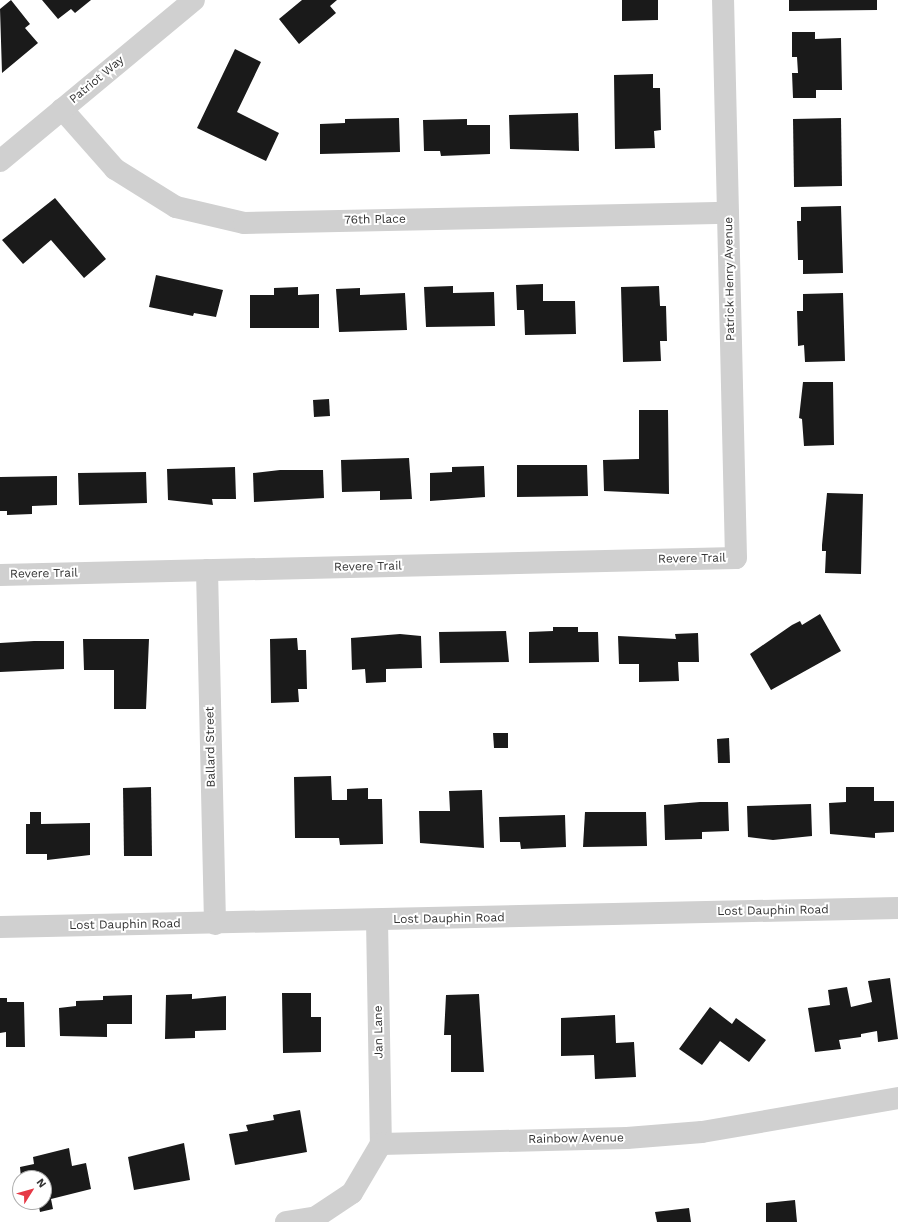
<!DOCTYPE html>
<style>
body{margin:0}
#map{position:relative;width:898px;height:1222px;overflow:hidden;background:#fff;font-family:"Work Sans",sans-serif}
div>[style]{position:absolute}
.building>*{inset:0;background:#1a1a1a}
.minor>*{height:22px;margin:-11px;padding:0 11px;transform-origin:11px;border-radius:11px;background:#d0d0d0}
span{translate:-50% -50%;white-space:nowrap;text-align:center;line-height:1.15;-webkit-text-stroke:4px #fff;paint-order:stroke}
.street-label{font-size:12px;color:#333}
.north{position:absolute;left:12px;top:1170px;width:40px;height:40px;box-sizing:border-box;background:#fff;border:1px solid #adadad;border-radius:50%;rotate:53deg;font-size:11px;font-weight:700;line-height:16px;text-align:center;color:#333}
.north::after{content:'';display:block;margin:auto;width:14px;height:18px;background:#e63946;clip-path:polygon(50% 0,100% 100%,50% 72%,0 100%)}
</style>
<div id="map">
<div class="building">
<i style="clip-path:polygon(11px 0,30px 24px,25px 28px,38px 43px,2px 73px,0 9px)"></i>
<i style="clip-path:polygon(42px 0,91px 0,75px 13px,71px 9px,58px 19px)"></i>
<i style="clip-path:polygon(302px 0,337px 0,330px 6px,336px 13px,299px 44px,279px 19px)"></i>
<i style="clip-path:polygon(622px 0,658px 0,658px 20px,622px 21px)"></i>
<i style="clip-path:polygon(789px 0,877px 0,877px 10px,789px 11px)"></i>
<i style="clip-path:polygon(792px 32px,815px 32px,815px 39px,841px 38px,842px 90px,816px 90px,816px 98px,793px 98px,792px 73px,798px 73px,797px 57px,792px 57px)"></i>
<i style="clip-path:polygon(235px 49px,261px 62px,237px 112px,279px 133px,266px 161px,197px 128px)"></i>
<i style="clip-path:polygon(653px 74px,653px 88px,660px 88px,661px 130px,654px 131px,655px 148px,615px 149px,614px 75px)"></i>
<i style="clip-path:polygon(578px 113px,579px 151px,510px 149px,509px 115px)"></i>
<i style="clip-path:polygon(399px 118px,400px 152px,320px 154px,320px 124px,345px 123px,345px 119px)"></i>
<i style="clip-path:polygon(841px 118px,842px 186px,794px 187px,793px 119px)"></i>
<i style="clip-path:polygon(467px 119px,467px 125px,490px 125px,490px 154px,441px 156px,440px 151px,424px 151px,423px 120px)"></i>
<i style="clip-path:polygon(55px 198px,106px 259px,84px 278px,51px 240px,23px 264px,2px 240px)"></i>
<i style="clip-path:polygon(841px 206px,843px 273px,803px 274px,803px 260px,798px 260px,797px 221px,801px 221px,801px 207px)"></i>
<i style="clip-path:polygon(156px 275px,223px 290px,216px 317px,194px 313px,193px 316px,149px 307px)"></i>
<i style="clip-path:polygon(543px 284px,543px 301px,575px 301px,576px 334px,525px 335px,524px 310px,517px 310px,516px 285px)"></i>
<i style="clip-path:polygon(453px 286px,453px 293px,494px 292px,495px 326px,426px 327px,424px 287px)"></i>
<i style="clip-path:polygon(659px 286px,660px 306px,666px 306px,667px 341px,660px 341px,661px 361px,623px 362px,621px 287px)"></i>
<i style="clip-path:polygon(298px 287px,298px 295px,319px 294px,319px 328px,250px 328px,250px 295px,274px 295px,274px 288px)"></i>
<i style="clip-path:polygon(360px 288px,360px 295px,405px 293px,407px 330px,339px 332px,336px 289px)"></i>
<i style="clip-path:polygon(843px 293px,845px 361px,805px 362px,804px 345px,798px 346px,797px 311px,803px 311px,803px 294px)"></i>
<i style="clip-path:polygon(803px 382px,833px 382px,834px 445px,804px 446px,802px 419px,799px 418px)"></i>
<i style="clip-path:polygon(329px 399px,330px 416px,314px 417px,313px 400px)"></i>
<i style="clip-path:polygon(639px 410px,668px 410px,669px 494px,604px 491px,603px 460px,639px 459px)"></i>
<i style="clip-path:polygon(409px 458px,412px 499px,380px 500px,380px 491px,342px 492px,341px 460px)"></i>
<i style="clip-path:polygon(517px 465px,587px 465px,588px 496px,517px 497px)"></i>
<i style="clip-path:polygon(484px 466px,485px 497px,430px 501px,430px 473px,452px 472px,452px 467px)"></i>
<i style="clip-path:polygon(235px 467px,236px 499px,212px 499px,213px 505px,168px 500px,167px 469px)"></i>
<i style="clip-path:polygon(280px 470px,323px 470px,324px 498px,254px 502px,253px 473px)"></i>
<i style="clip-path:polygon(146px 472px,147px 503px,79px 505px,78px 473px)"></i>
<i style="clip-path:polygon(57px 476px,57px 505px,32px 506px,32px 514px,7px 515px,7px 511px,0 511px,0 477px)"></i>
<i style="clip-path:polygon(827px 493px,863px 494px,861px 574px,825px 573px,826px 551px,822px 551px,822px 545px)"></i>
<i style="clip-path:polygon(820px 614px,841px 651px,771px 690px,750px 654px,792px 625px,800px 621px,802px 625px)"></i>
<i style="clip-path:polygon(553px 627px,578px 627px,578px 632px,598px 632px,599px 662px,529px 663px,529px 632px,553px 631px)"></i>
<i style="clip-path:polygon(506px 631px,509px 662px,440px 663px,439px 632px)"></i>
<i style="clip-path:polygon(698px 633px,699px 662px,678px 662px,679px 681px,639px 682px,639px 664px,619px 664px,618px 636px,676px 639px,675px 634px)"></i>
<i style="clip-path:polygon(400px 634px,421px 636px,422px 668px,386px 669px,386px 682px,366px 683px,365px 669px,352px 670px,351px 638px)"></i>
<i style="clip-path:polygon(297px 638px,298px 650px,306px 650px,307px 689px,298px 689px,299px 702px,271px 703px,270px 639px)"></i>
<i style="clip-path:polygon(83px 639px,149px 639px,146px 709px,114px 709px,114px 670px,84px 670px)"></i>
<i style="clip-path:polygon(34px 641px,64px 641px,64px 669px,0 672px,0 643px)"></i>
<i style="clip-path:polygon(493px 733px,508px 733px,508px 748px,494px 748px)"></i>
<i style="clip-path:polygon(729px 738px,730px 763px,718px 763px,717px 739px)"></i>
<i style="clip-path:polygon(331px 776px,332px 800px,347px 800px,347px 789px,368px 788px,368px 799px,382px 799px,383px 844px,340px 845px,339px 838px,295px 838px,294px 777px)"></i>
<i style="clip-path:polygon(151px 787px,152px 856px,124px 856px,123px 788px)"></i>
<i style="clip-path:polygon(846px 787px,874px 787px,874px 801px,894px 801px,894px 832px,875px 833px,875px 838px,830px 834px,829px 803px,846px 802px)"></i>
<i style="clip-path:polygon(482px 790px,484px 848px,420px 843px,419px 811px,450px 811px,449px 791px)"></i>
<i style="clip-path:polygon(700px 802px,728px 802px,729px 831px,702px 832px,702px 839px,665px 840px,664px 805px)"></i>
<i style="clip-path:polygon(811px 804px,812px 836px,773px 840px,748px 837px,747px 806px)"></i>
<i style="clip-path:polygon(30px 812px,41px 812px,41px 824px,90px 823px,90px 855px,47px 860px,47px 854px,26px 854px,26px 824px,30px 824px)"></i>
<i style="clip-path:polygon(585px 812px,646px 812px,647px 846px,583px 847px)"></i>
<i style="clip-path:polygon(565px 815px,566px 847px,521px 849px,520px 842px,500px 842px,499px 817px)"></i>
<i style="clip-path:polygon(890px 978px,898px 1039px,878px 1042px,877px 1031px,861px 1034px,861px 1037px,839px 1040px,841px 1049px,815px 1052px,808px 1008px,830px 1005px,828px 990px,847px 987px,851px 1007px,872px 1002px,868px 981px)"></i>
<i style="clip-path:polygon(282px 993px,311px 993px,311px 1017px,321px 1017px,321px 1052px,283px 1053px)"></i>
<i style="clip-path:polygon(192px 994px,192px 999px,226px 996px,226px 1030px,195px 1031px,195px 1038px,165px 1039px,166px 995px)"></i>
<i style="clip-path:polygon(479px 994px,484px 1072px,451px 1072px,451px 1035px,444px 1035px,446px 995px)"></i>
<i style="clip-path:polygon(132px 995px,132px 1024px,107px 1024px,107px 1037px,60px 1036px,59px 1008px,76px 1006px,76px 1001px,103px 1000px,103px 996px)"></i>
<i style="clip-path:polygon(0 998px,7px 998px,7px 1002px,24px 1002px,25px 1047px,6px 1047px,6px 1032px,0 1033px)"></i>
<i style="clip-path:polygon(710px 1007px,732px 1024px,736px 1018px,766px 1040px,749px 1062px,720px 1041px,702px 1065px,679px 1049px)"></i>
<i style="clip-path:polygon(615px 1015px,616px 1043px,634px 1042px,636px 1077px,595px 1079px,594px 1055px,561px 1056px,561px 1018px)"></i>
<i style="clip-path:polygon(300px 1110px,307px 1152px,235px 1165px,229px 1134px,248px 1131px,246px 1125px,274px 1120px,273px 1115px)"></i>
<i style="clip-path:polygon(184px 1143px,190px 1180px,134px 1190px,128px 1157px)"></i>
<i style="clip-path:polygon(69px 1148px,72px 1166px,86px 1163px,91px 1189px,51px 1199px,53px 1209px,40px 1212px,38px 1202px,44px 1202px,44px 1178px,21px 1178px,20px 1167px,34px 1164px,33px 1157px)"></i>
<i style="clip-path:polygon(795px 1200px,797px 1222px,766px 1222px,766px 1203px)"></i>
<i style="clip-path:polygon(689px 1208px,691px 1222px,657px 1222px,655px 1212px)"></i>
</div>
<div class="minor">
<i style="left:62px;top:109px;width:80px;rotate:48.5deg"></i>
<i style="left:115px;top:169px;width:72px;rotate:31.9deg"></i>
<i style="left:176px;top:207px;width:70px;rotate:13.2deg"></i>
<i style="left:244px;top:223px;width:484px;rotate:-1.2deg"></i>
<i style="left:0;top:161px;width:252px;rotate:-39.7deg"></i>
<i style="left:207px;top:570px;width:354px;rotate:88.7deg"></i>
<i style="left:0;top:575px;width:736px;rotate:-1.32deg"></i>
<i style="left:736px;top:558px;width:558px;rotate:-91.33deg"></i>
<i style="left:377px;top:920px;width:224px;rotate:89deg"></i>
<i style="left:0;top:927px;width:898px;rotate:-1.21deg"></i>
<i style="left:381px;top:1144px;width:246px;rotate:-1.4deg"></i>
<i style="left:627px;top:1138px;width:75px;rotate:-4.6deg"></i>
<i style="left:702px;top:1132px;width:199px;rotate:-9.8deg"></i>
<i style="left:286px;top:1222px;width:30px;rotate:-9deg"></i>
<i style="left:316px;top:1217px;width:43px;rotate:-33.7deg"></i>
<i style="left:352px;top:1193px;width:57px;rotate:-59.4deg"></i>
</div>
<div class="street-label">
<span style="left:97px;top:80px;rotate:-40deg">Patriot Way</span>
<span style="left:375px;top:220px;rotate:-1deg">76th Place</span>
<span style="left:730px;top:279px;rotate:-91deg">Patrick Henry Avenue</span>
<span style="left:692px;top:559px;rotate:-1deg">Revere Trail</span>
<span style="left:368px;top:567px;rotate:-1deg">Revere Trail</span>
<span style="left:44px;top:574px;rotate:-1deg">Revere Trail</span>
<span style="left:211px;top:747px;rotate:-91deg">Ballard Street</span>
<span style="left:773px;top:911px;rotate:-1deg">Lost Dauphin Road</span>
<span style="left:449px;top:919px;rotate:-1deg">Lost Dauphin Road</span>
<span style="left:125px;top:925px;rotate:-1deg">Lost Dauphin Road</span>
<span style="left:379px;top:1032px;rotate:-91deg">Jan Lane</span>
<span style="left:576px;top:1139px;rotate:-1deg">Rainbow Avenue</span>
</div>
<div class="north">N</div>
</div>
